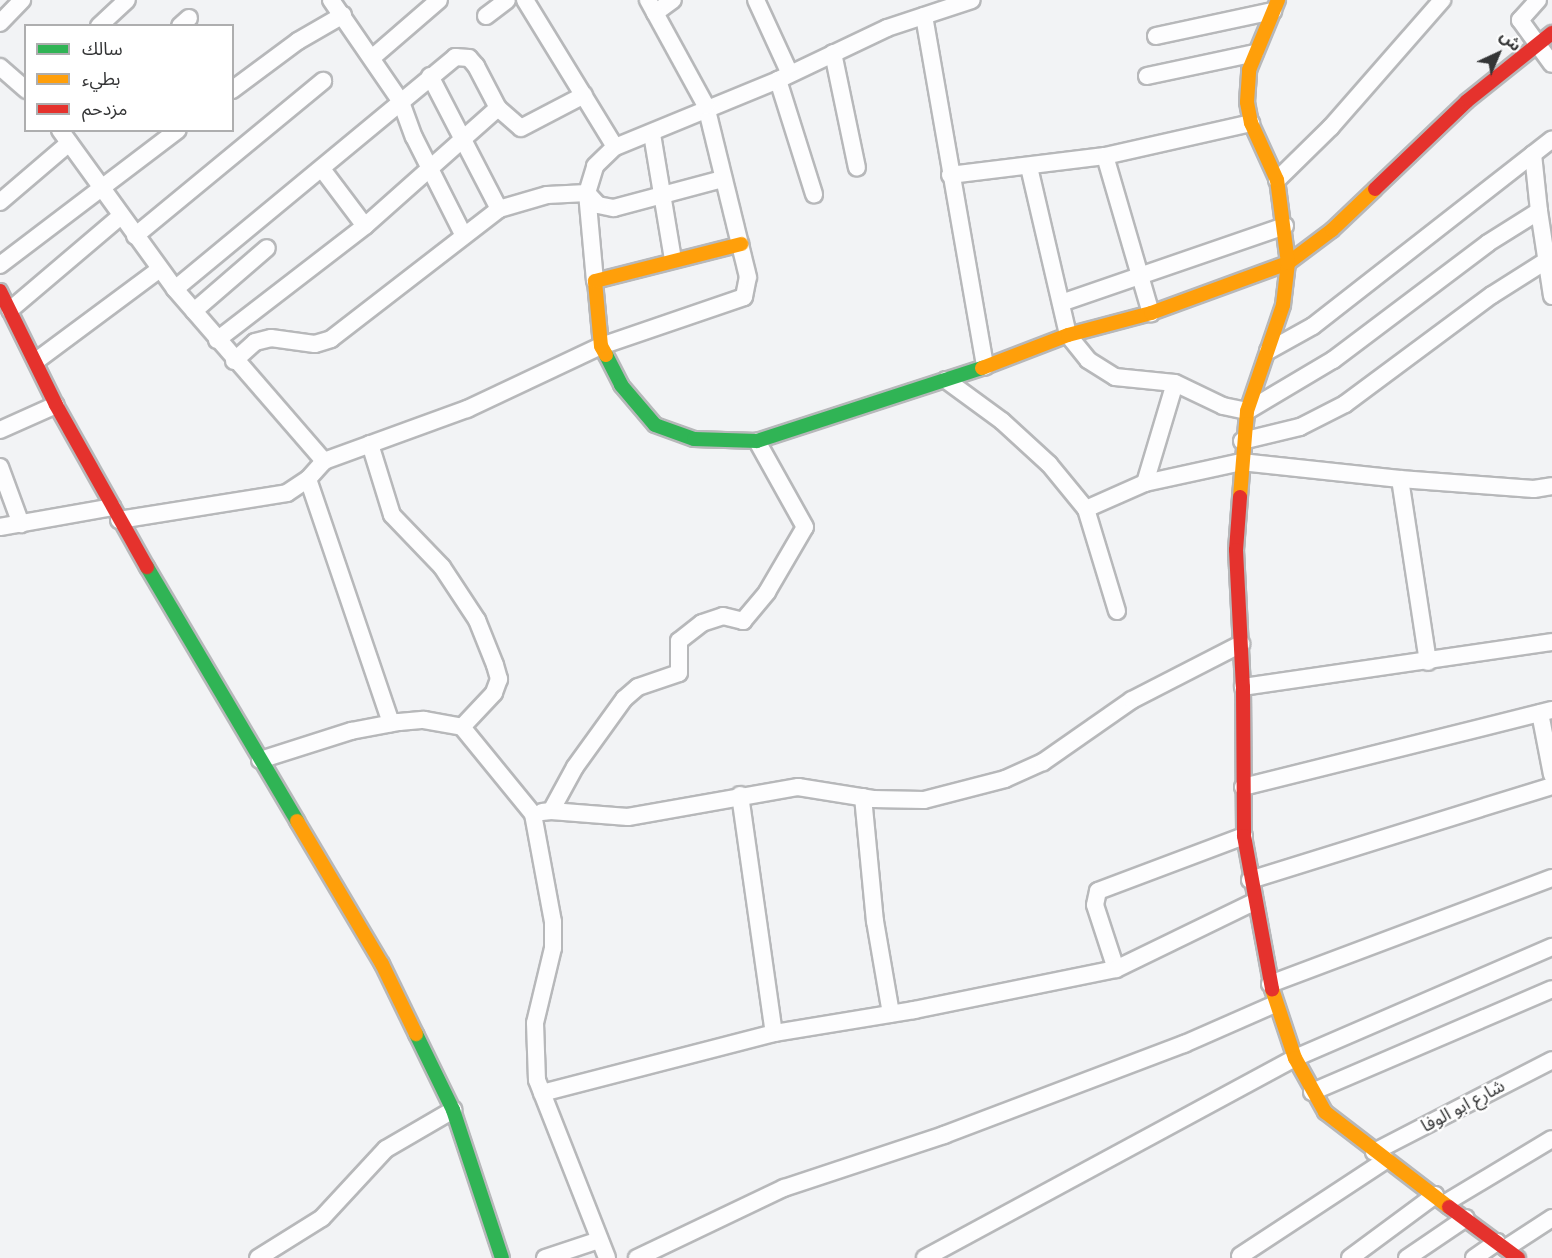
<!DOCTYPE html>
<meta charset="utf-8">
<style>
body{margin:0}
#map{position:relative;width:1552px;height:1258px;overflow:hidden;background:#f2f3f5;font-family:"Roboto Condensed","Noto Sans Arabic",sans-serif}
div>[style]{position:absolute}
.roads{filter:drop-shadow(2px 0 #b7b8ba) drop-shadow(-2px 0 #b7b8ba) drop-shadow(0 2px #b7b8ba) drop-shadow(0 -2px #b7b8ba)}
.street>*{height:16px;margin:-8px;padding:0 8px;transform-origin:8px;border-radius:8px;background:#fdfdfe}
.fast>*{height:14px;margin:-7px;padding:0 7px;transform-origin:7px;border-radius:7px;background:#30b455}
.slow>*{height:14px;margin:-7px;padding:0 7px;transform-origin:7px;border-radius:7px;background:#ff9f0a}
.jam>*{height:14px;margin:-7px;padding:0 7px;transform-origin:7px;border-radius:7px;background:#e5322d}
span{translate:-50% -50%;white-space:nowrap;text-align:center;line-height:1.15;-webkit-text-stroke:4.5px #fff;paint-order:stroke}
.street-label{font-size:18px;color:#343536}
.legend{position:absolute;left:24px;top:24px;width:210px;height:108px;box-sizing:border-box;background:#fff;border:2px solid #aeaeaf;margin:0;padding:8px 10px;list-style:none;font-size:18px;color:#343536}
.legend li{display:flex;align-items:center;gap:12px;height:30px}
.legend b{width:30px;border:2px solid #aeaeaf}
.north{position:absolute;left:1468px;top:24px;width:60px;height:60px;-webkit-text-stroke:4px #fff;paint-order:stroke;rotate:44deg;font-size:16px;font-weight:700;line-height:24px;text-align:center;color:#343536}
.north::after{content:'';display:block;margin:auto;width:21px;height:27px;background:#343536;clip-path:polygon(50% 0,100% 100%,50% 72%,0 100%)}
</style>
<div id="map">
<div class="roads">
<div class="street">
<i style="left:331px;top:0;width:124px;rotate:55.5deg"></i>
<i style="left:401px;top:102px;width:37px;rotate:70deg"></i>
<i style="left:414px;top:137px;width:109px;rotate:63.2deg"></i>
<i style="left:525px;top:0;width:172px;rotate:58.5deg"></i>
<i style="left:756px;top:0;width:81px;rotate:65.3deg"></i>
<i style="left:1538px;top:0;width:27px;rotate:132deg"></i>
<i style="left:1520px;top:20px;width:54px;rotate:54deg"></i>
<i style="left:655px;top:13px;width:22px;rotate:-36deg"></i>
<i style="left:486px;top:16px;width:26px;rotate:-37deg"></i>
<i style="left:924px;top:16px;width:356px;rotate:80.1deg"></i>
<i style="left:0;top:23px;width:32px;rotate:-46deg"></i>
<i style="left:99px;top:26px;width:38px;rotate:-43deg"></i>
<i style="left:180px;top:26px;width:12px;rotate:-42deg"></i>
<i style="left:1156px;top:36px;width:120px;rotate:-12.1deg"></i>
<i style="left:833px;top:53px;width:117px;rotate:78.2deg"></i>
<i style="left:373px;top:57px;width:87px;rotate:-40.8deg"></i>
<i style="left:0;top:67px;width:35px;rotate:41deg"></i>
<i style="left:430px;top:76px;width:150px;rotate:62.6deg"></i>
<i style="left:1147px;top:76px;width:110px;rotate:-12deg"></i>
<i style="left:778px;top:80px;width:120px;rotate:72.5deg"></i>
<i style="left:232px;top:90px;width:82px;rotate:-36.6deg"></i>
<i style="left:298px;top:41px;width:52px;rotate:-30deg"></i>
<i style="left:60px;top:130px;width:196px;rotate:54.1deg"></i>
<i style="left:175px;top:289px;width:228px;rotate:49.1deg"></i>
<i style="left:652px;top:134px;width:127px;rotate:80.5deg"></i>
<i style="left:1533px;top:154px;width:57px;rotate:84deg"></i>
<i style="left:1105px;top:156px;width:164px;rotate:73.7deg"></i>
<i style="left:1029px;top:167px;width:172px;rotate:76.9deg"></i>
<i style="left:1068px;top:335px;width:32px;rotate:51deg"></i>
<i style="left:1088px;top:360px;width:32px;rotate:32deg"></i>
<i style="left:1115px;top:377px;width:60px;rotate:5.7deg"></i>
<i style="left:1175px;top:383px;width:53px;rotate:25.6deg"></i>
<i style="left:1223px;top:406px;width:25px;rotate:12deg"></i>
<i style="left:1247px;top:411px;width:100px;rotate:-30.7deg"></i>
<i style="left:1333px;top:360px;width:194px;rotate:-37deg"></i>
<i style="left:1488px;top:243px;width:60px;rotate:-32.1deg"></i>
<i style="left:1539px;top:211px;width:86px;rotate:81.3deg"></i>
<i style="left:322px;top:169px;width:71px;rotate:53deg"></i>
<i style="left:950px;top:175px;width:156px;rotate:-7deg"></i>
<i style="left:1105px;top:156px;width:150px;rotate:-12.7deg"></i>
<i style="left:1277px;top:180px;width:76px;rotate:-44.5deg"></i>
<i style="left:1331px;top:127px;width:169px;rotate:-48.8deg"></i>
<i style="left:0;top:202px;width:91px;rotate:-40.5deg"></i>
<i style="left:135px;top:236px;width:244px;rotate:-39.5deg"></i>
<i style="left:0;top:265px;width:223px;rotate:-37.2deg"></i>
<i style="left:595px;top:281px;width:88px;rotate:-95.2deg"></i>
<i style="left:587px;top:193px;width:28px;rotate:-73deg"></i>
<i style="left:595px;top:166px;width:28px;rotate:-44deg"></i>
<i style="left:615px;top:147px;width:176px;rotate:-22.3deg"></i>
<i style="left:778px;top:80px;width:121px;rotate:-25.5deg"></i>
<i style="left:887px;top:28px;width:89px;rotate:-18.2deg"></i>
<i style="left:175px;top:289px;width:364px;rotate:-39.6deg"></i>
<i style="left:455px;top:57px;width:14px;rotate:4deg"></i>
<i style="left:469px;top:58px;width:11px;rotate:49deg"></i>
<i style="left:476px;top:66px;width:47px;rotate:62.4deg"></i>
<i style="left:498px;top:108px;width:30px;rotate:41deg"></i>
<i style="left:521px;top:128px;width:71px;rotate:-27.6deg"></i>
<i style="left:1061px;top:303px;width:237px;rotate:-19deg"></i>
<i style="left:10px;top:310px;width:145px;rotate:-40.3deg"></i>
<i style="left:194px;top:311px;width:96px;rotate:-40.8deg"></i>
<i style="left:217px;top:340px;width:187px;rotate:-37.6deg"></i>
<i style="left:365px;top:226px;width:178px;rotate:-41.6deg"></i>
<i style="left:1268px;top:351px;width:51px;rotate:-29.1deg"></i>
<i style="left:1313px;top:326px;width:303px;rotate:-38deg"></i>
<i style="left:36px;top:361px;width:154px;rotate:-36.6deg"></i>
<i style="left:234px;top:361px;width:28px;rotate:-42deg"></i>
<i style="left:255px;top:342px;width:16px;rotate:-14deg"></i>
<i style="left:271px;top:338px;width:44px;rotate:7.8deg"></i>
<i style="left:315px;top:344px;width:17px;rotate:-17deg"></i>
<i style="left:331px;top:339px;width:212px;rotate:-37.7deg"></i>
<i style="left:499px;top:209px;width:50px;rotate:-16.3deg"></i>
<i style="left:547px;top:195px;width:40px;rotate:-2.9deg"></i>
<i style="left:587px;top:193px;width:16px;rotate:47deg"></i>
<i style="left:598px;top:205px;width:16px;rotate:11deg"></i>
<i style="left:614px;top:208px;width:112px;rotate:-15deg"></i>
<i style="left:946px;top:380px;width:69px;rotate:36.2deg"></i>
<i style="left:1002px;top:421px;width:64px;rotate:42.5deg"></i>
<i style="left:1049px;top:464px;width:58px;rotate:50.6deg"></i>
<i style="left:0;top:430px;width:61px;rotate:-24.1deg"></i>
<i style="left:1242px;top:441px;width:60px;rotate:-13.6deg"></i>
<i style="left:1300px;top:427px;width:51px;rotate:-27.1deg"></i>
<i style="left:1345px;top:404px;width:183px;rotate:-36.6deg"></i>
<i style="left:1492px;top:295px;width:71px;rotate:-32.3deg"></i>
<i style="left:370px;top:444px;width:74px;rotate:72.8deg"></i>
<i style="left:392px;top:515px;width:72px;rotate:46.1deg"></i>
<i style="left:442px;top:567px;width:64px;rotate:56.6deg"></i>
<i style="left:477px;top:620px;width:48px;rotate:68.2deg"></i>
<i style="left:495px;top:665px;width:15px;rotate:74deg"></i>
<i style="left:499px;top:679px;width:15px;rotate:110deg"></i>
<i style="left:494px;top:693px;width:47px;rotate:133.3deg"></i>
<i style="left:462px;top:727px;width:112px;rotate:50.8deg"></i>
<i style="left:533px;top:814px;width:110px;rotate:79.5deg"></i>
<i style="left:553px;top:922px;width:26px;rotate:90deg"></i>
<i style="left:553px;top:948px;width:77px;rotate:103.5deg"></i>
<i style="left:535px;top:1023px;width:57px;rotate:88deg"></i>
<i style="left:537px;top:1080px;width:191px;rotate:68.5deg"></i>
<i style="left:0;top:467px;width:61px;rotate:69.8deg"></i>
<i style="left:308px;top:479px;width:258px;rotate:71.2deg"></i>
<i style="left:1400px;top:479px;width:185px;rotate:81.3deg"></i>
<i style="left:1145px;top:483px;width:98px;rotate:-12.3deg"></i>
<i style="left:1241px;top:462px;width:160px;rotate:6.1deg"></i>
<i style="left:1400px;top:479px;width:134px;rotate:4.3deg"></i>
<i style="left:1534px;top:489px;width:18px;rotate:-9deg"></i>
<i style="left:119px;top:520px;width:170px;rotate:-9.1deg"></i>
<i style="left:287px;top:493px;width:25px;rotate:-34deg"></i>
<i style="left:308px;top:479px;width:24px;rotate:-48deg"></i>
<i style="left:324px;top:461px;width:152px;rotate:-20deg"></i>
<i style="left:467px;top:409px;width:148px;rotate:-25.2deg"></i>
<i style="left:601px;top:346px;width:151px;rotate:-18.9deg"></i>
<i style="left:744px;top:297px;width:20px;rotate:-79deg"></i>
<i style="left:748px;top:277px;width:176px;rotate:-103.8deg"></i>
<i style="left:706px;top:106px;width:121px;rotate:-118.7deg"></i>
<i style="left:0;top:527px;width:114px;rotate:-10.1deg"></i>
<i style="left:1117px;top:611px;width:107px;rotate:-106.9deg"></i>
<i style="left:1086px;top:509px;width:64px;rotate:-23.8deg"></i>
<i style="left:1145px;top:483px;width:104px;rotate:-73.3deg"></i>
<i style="left:1243px;top:687px;width:312px;rotate:-8.3deg"></i>
<i style="left:1540px;top:713px;width:63px;rotate:79deg"></i>
<i style="left:260px;top:760px;width:96px;rotate:-17.7deg"></i>
<i style="left:351px;top:731px;width:49px;rotate:-10.6deg"></i>
<i style="left:399px;top:722px;width:25px;rotate:-5deg"></i>
<i style="left:424px;top:720px;width:39px;rotate:10deg"></i>
<i style="left:1243px;top:787px;width:318px;rotate:-14deg"></i>
<i style="left:740px;top:795px;width:240px;rotate:81.9deg"></i>
<i style="left:863px;top:797px;width:125px;rotate:84.5deg"></i>
<i style="left:875px;top:921px;width:94px;rotate:80.2deg"></i>
<i style="left:551px;top:811px;width:77px;rotate:4.5deg"></i>
<i style="left:628px;top:817px;width:173px;rotate:-10deg"></i>
<i style="left:798px;top:787px;width:76px;rotate:9.1deg"></i>
<i style="left:873px;top:799px;width:51px;rotate:1.1deg"></i>
<i style="left:924px;top:800px;width:84px;rotate:-14.5deg"></i>
<i style="left:1005px;top:779px;width:42px;rotate:-24.1deg"></i>
<i style="left:1043px;top:762px;width:108px;rotate:-34.9deg"></i>
<i style="left:1132px;top:700px;width:123px;rotate:-27.2deg"></i>
<i style="left:542px;top:812px;width:9px;rotate:-6deg"></i>
<i style="left:551px;top:811px;width:50px;rotate:-61.4deg"></i>
<i style="left:575px;top:767px;width:84px;rotate:-54.2deg"></i>
<i style="left:624px;top:699px;width:18px;rotate:-41deg"></i>
<i style="left:638px;top:687px;width:43px;rotate:-18.9deg"></i>
<i style="left:679px;top:673px;width:32px;rotate:-90deg"></i>
<i style="left:679px;top:641px;width:29px;rotate:-38deg"></i>
<i style="left:702px;top:623px;width:22px;rotate:-18deg"></i>
<i style="left:723px;top:616px;width:21px;rotate:14deg"></i>
<i style="left:743px;top:621px;width:38px;rotate:-50deg"></i>
<i style="left:767px;top:592px;width:75px;rotate:-59.7deg"></i>
<i style="left:805px;top:527px;width:98px;rotate:-119.2deg"></i>
<i style="left:1250px;top:880px;width:316px;rotate:-17.3deg"></i>
<i style="left:1116px;top:969px;width:67px;rotate:-108.2deg"></i>
<i style="left:1095px;top:905px;width:14px;rotate:-78deg"></i>
<i style="left:1098px;top:891px;width:156px;rotate:-20.6deg"></i>
<i style="left:1270px;top:984px;width:301px;rotate:-20.6deg"></i>
<i style="left:1312px;top:1092px;width:261px;rotate:-23.2deg"></i>
<i style="left:542px;top:1093px;width:240px;rotate:-14.5deg"></i>
<i style="left:774px;top:1033px;width:142px;rotate:-9.3deg"></i>
<i style="left:914px;top:1010px;width:206px;rotate:-11.5deg"></i>
<i style="left:1116px;top:969px;width:153px;rotate:-25.9deg"></i>
<i style="left:1374px;top:1152px;width:200px;rotate:-27.3deg"></i>
<i style="left:1447px;top:1202px;width:122px;rotate:-31deg"></i>
<i style="left:1506px;top:1248px;width:55px;rotate:-33.1deg"></i>
<i style="left:1240px;top:1256px;width:175px;rotate:-33.3deg"></i>
<i style="left:258px;top:1258px;width:75px;rotate:-32deg"></i>
<i style="left:322px;top:1218px;width:94px;rotate:-47.2deg"></i>
<i style="left:386px;top:1149px;width:78px;rotate:-30.2deg"></i>
<i style="left:545px;top:1258px;width:57px;rotate:-18.4deg"></i>
<i style="left:637px;top:1258px;width:163px;rotate:-25.5deg"></i>
<i style="left:784px;top:1188px;width:169px;rotate:-18.3deg"></i>
<i style="left:944px;top:1135px;width:257px;rotate:-20.8deg"></i>
<i style="left:1184px;top:1044px;width:99px;rotate:-23.7deg"></i>
<i style="left:925px;top:1258px;width:421px;rotate:-28.4deg"></i>
<i style="left:1295px;top:1058px;width:280px;rotate:-23.4deg"></i>
<i style="left:1350px;top:1258px;width:106px;rotate:-36.5deg"></i>
<i style="left:1407px;top:1258px;width:71px;rotate:-34.1deg"></i>
<i style="left:1474px;top:1258px;width:28px;rotate:-35deg"></i>
</div>
<div class="fast">
<i style="left:606px;top:355px;width:34px;rotate:63deg"></i>
<i style="left:621px;top:385px;width:52px;rotate:49.6deg"></i>
<i style="left:655px;top:425px;width:41px;rotate:19.7deg"></i>
<i style="left:694px;top:439px;width:63px;rotate:1.8deg"></i>
<i style="left:757px;top:441px;width:237px;rotate:-18deg"></i>
<i style="left:147px;top:567px;width:295px;rotate:59.4deg"></i>
<i style="left:416px;top:1034px;width:85px;rotate:64deg"></i>
<i style="left:453px;top:1110px;width:156px;rotate:71.7deg"></i>
</div>
<div class="slow">
<i style="left:606px;top:355px;width:10px;rotate:-119deg"></i>
<i style="left:601px;top:346px;width:65px;rotate:-95.3deg"></i>
<i style="left:595px;top:281px;width:151px;rotate:-14.2deg"></i>
<i style="left:982px;top:368px;width:92px;rotate:-21deg"></i>
<i style="left:1068px;top:335px;width:86px;rotate:-14.8deg"></i>
<i style="left:1151px;top:313px;width:146px;rotate:-20.1deg"></i>
<i style="left:1288px;top:263px;width:55px;rotate:-36.9deg"></i>
<i style="left:1332px;top:230px;width:59px;rotate:-43.6deg"></i>
<i style="left:1240px;top:497px;width:86px;rotate:-85.3deg"></i>
<i style="left:1247px;top:411px;width:112px;rotate:-71.2deg"></i>
<i style="left:1283px;top:305px;width:42px;rotate:-83.2deg"></i>
<i style="left:1288px;top:263px;width:84px;rotate:-97.5deg"></i>
<i style="left:1277px;top:180px;width:63px;rotate:-114.5deg"></i>
<i style="left:1251px;top:123px;width:21px;rotate:-101deg"></i>
<i style="left:1247px;top:102px;width:32px;rotate:-86deg"></i>
<i style="left:1249px;top:70px;width:76px;rotate:-67.5deg"></i>
<i style="left:297px;top:821px;width:166px;rotate:59.3deg"></i>
<i style="left:382px;top:964px;width:78px;rotate:64.1deg"></i>
<i style="left:1272px;top:989px;width:73px;rotate:71.6deg"></i>
<i style="left:1295px;top:1058px;width:62px;rotate:60.9deg"></i>
<i style="left:1325px;top:1112px;width:156px;rotate:37.5deg"></i>
</div>
<div class="jam">
<i style="left:1375px;top:189px;width:127px;rotate:-43.7deg"></i>
<i style="left:1467px;top:101px;width:109px;rotate:-38.7deg"></i>
<i style="left:0;top:291px;width:127px;rotate:63.8deg"></i>
<i style="left:56px;top:405px;width:186px;rotate:60.7deg"></i>
<i style="left:1240px;top:497px;width:53px;rotate:94.3deg"></i>
<i style="left:1236px;top:550px;width:137px;rotate:87.1deg"></i>
<i style="left:1243px;top:687px;width:149px;rotate:89.6deg"></i>
<i style="left:1244px;top:836px;width:156px;rotate:79.6deg"></i>
<i style="left:1449px;top:1207px;width:86px;rotate:36.5deg"></i>
</div>
</div>
<div class="street-label">
<span style="left:1463px;top:1106px;rotate:-28deg">شارع ابو الوفا</span>
</div>
<ul class="legend">
<li><b style="height:8px;background:#30b455"></b>سالك</li>
<li><b style="height:8px;background:#ff9f0a"></b>بطيء</li>
<li><b style="height:8px;background:#e5322d"></b>مزدحم</li>
</ul>
<div class="north">ش</div>
</div>
